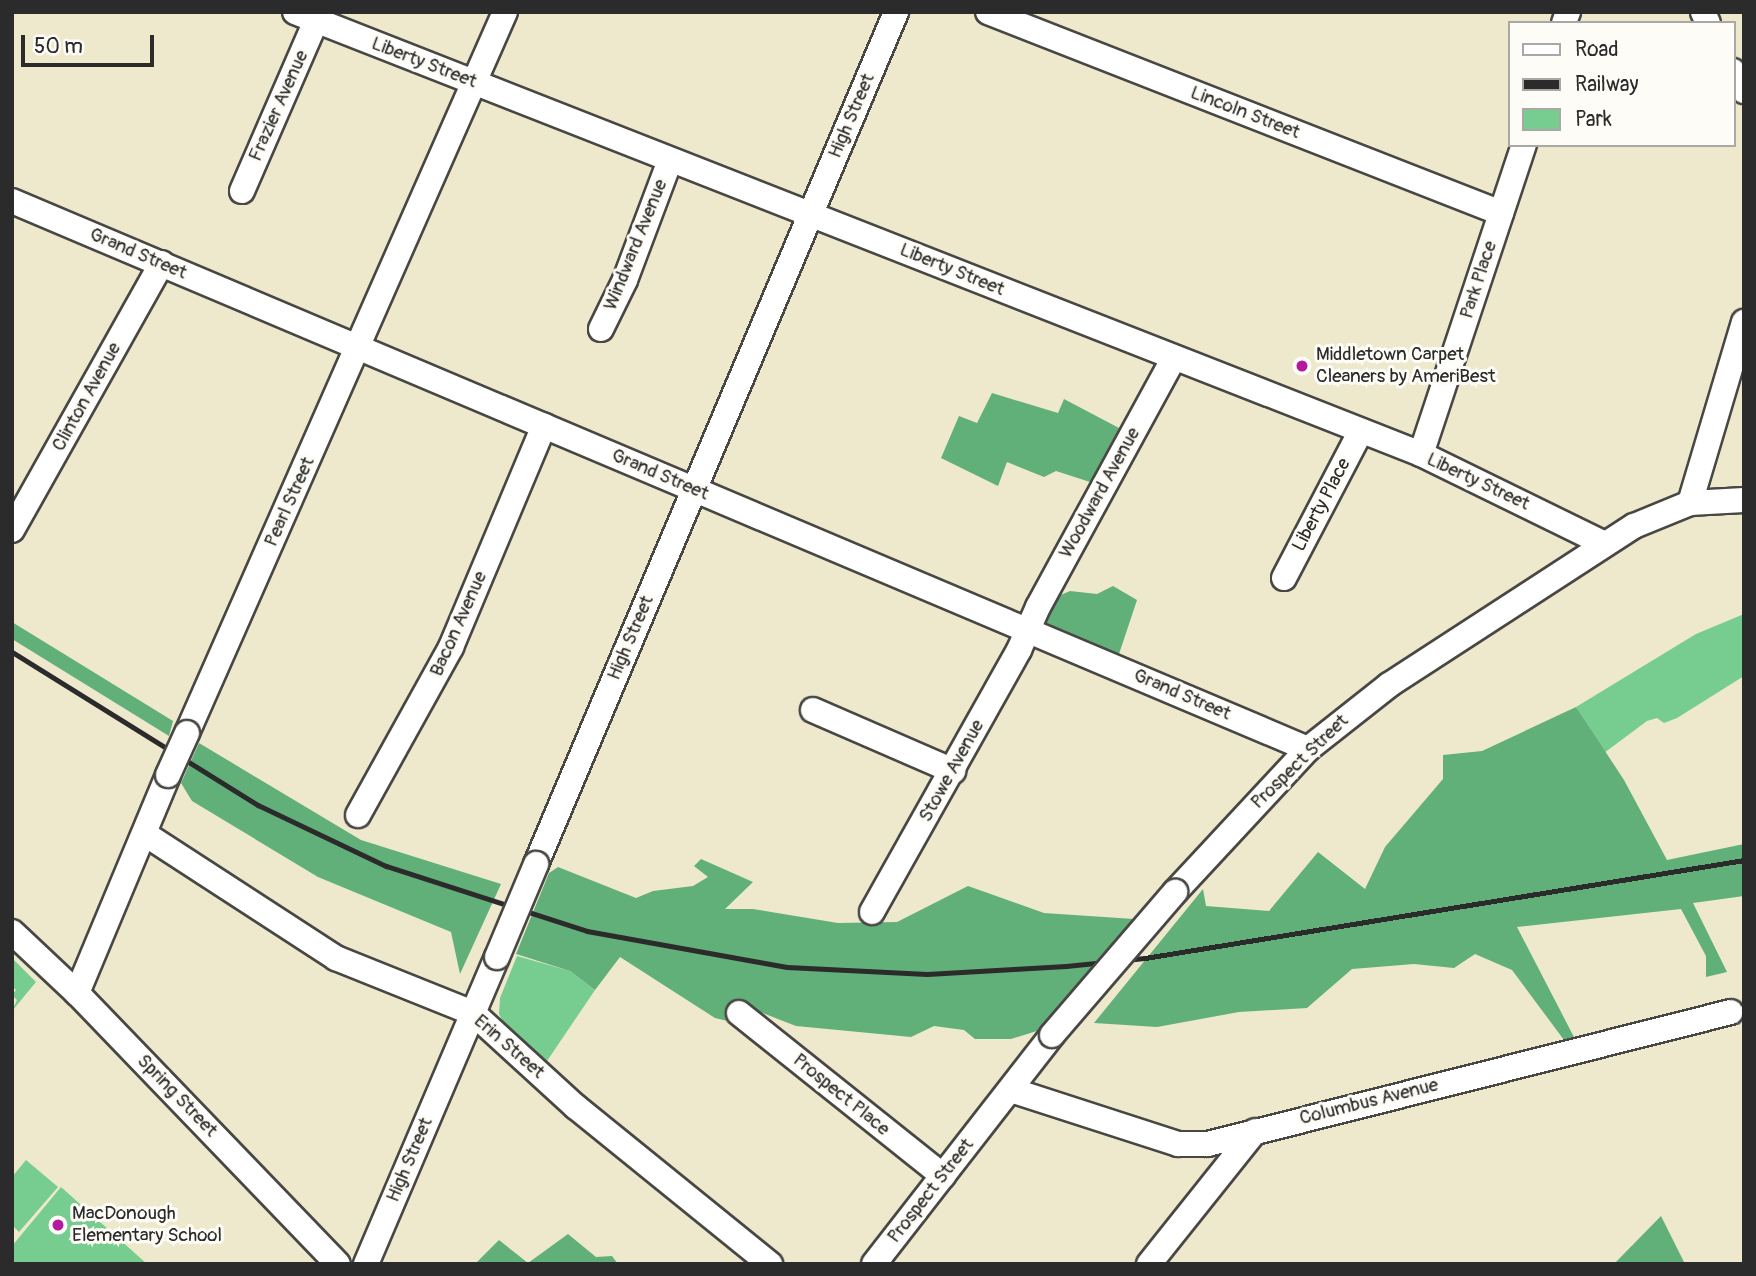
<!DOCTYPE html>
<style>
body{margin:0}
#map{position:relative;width:1756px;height:1276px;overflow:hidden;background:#eee8cc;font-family:Pangolin,sans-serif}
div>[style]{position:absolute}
.green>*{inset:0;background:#77cc90}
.forest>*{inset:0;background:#61b07a}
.roads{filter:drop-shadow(2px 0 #484743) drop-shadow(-2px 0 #484743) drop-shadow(0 2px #484743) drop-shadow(0 -2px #484743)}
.minor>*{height:24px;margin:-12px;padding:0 12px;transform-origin:12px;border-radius:12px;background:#fff}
.rail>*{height:5px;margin:-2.5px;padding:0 2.5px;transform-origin:2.5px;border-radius:2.5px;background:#2b2b2b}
.bridges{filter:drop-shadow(2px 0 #484743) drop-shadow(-2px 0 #484743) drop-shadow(0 2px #484743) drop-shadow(0 -2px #484743)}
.minor-bridge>*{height:24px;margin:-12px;padding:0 12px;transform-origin:12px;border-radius:12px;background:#fff}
.dots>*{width:19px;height:19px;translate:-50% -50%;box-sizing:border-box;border:4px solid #fdfcf7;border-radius:50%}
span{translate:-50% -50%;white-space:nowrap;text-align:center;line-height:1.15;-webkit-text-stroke:6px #fdfcf7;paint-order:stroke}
.street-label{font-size:19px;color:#2b2b2b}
.poi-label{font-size:19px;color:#2b2b2b}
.left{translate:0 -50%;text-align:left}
.frame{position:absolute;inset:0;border:14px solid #2b2b2b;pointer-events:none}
.legend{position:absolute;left:1508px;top:21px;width:228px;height:126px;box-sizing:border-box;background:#fdfcf7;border:2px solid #a9a8a5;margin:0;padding:9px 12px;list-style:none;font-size:21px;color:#2b2b2b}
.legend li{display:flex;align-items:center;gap:14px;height:35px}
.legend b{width:35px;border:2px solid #a9a8a5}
.scale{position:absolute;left:21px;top:35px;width:133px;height:32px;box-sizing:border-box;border:4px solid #2b2b2b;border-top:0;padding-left:9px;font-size:21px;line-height:24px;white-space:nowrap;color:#2b2b2b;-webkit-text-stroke:5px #fdfcf7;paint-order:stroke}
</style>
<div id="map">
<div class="green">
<i style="clip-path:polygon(1744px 614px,1744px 676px,1677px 718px,1664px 723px,1657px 718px,1647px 721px,1604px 753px,1576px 707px,1696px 634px)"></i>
<i style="clip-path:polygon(517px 956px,570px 971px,595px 990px,547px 1061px,504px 1024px,499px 1014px,500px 998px)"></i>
<i style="clip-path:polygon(12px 958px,36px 982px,12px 1011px,17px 1000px,12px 995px,16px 990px,12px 986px)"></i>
<i style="clip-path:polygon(26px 1160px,58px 1187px,19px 1232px,12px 1225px,12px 1177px)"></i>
<i style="clip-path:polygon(61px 1187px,147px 1264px,12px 1264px,12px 1246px)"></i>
</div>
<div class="forest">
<i style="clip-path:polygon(992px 393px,1058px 413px,1064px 399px,1119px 428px,1090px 482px,1056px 471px,1044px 477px,1007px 462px,998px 486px,941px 458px,959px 416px,977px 423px)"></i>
<i style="clip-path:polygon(1113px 586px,1137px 600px,1119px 654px,1044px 622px,1056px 597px,1070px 591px,1097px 594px)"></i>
<i style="clip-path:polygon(12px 622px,173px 721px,169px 736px,12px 639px)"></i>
<i style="clip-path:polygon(1576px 707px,1624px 780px,1667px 860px,1744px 844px,1744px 896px,1693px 903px,1727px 972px,1706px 977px,1706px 956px,1681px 909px,1517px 927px,1575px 1039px,1564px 1040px,1512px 970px,1475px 954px,1454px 968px,1414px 964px,1352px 969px,1307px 1008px,1239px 1012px,1157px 1027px,1094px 1023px,1203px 889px,1206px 906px,1269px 911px,1318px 852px,1365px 889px,1385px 847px,1443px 779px,1443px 755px,1482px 751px)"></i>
<i style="clip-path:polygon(199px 743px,361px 840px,501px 884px,460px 974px,451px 932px,318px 877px,192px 801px,181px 783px)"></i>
<i style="clip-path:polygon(701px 859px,753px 882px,725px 909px,753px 909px,838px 923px,897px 922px,968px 886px,1044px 913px,1134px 919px,1040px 1030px,1011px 1039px,975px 1039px,964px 1030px,934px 1026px,911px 1037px,796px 1026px,747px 1007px,732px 1022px,715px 1018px,620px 957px,595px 990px,570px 971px,516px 954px,549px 873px,558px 867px,636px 898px,653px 891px,693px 886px,708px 877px,694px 866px)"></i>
<i style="clip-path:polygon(1661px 1216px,1685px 1264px,1614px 1264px)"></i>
<i style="clip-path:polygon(568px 1234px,596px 1257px,612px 1256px,618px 1264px,475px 1264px,499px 1240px,528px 1263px)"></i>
</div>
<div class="roads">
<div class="minor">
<i style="left:295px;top:12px;width:1210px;rotate:21.43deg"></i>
<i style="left:1421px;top:454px;width:203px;rotate:26.1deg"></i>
<i style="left:988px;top:12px;width:551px;rotate:21.4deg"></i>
<i style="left:1703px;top:12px;width:12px;rotate:66deg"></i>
<i style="left:1564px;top:23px;width:12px;rotate:-70deg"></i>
<i style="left:1733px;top:71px;width:23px;rotate:61deg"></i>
<i style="left:242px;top:191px;width:185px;rotate:-66.5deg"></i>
<i style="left:12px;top:201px;width:1407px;rotate:22.92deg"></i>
<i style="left:601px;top:329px;width:55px;rotate:-63.9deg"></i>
<i style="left:625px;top:280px;width:128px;rotate:-69.4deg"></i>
<i style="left:1421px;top:454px;width:326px;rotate:-71.6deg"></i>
<i style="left:1690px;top:503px;width:189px;rotate:-73.4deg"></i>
<i style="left:12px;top:530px;width:306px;rotate:-60.7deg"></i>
<i style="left:1284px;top:578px;width:166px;rotate:-62.4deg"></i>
<i style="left:813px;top:710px;width:153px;rotate:23.5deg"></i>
<i style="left:187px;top:733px;width:788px;rotate:-66.2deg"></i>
<i style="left:358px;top:815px;width:192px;rotate:-61deg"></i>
<i style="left:451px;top:647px;width:240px;rotate:-67.2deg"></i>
<i style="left:145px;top:834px;width:228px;rotate:33deg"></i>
<i style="left:336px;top:958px;width:148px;rotate:21.9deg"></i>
<i style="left:473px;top:1013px;width:139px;rotate:42.4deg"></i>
<i style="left:576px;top:1107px;width:250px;rotate:39deg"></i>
<i style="left:536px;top:864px;width:925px;rotate:-67.09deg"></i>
<i style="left:1175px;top:892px;width:195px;rotate:-47.1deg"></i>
<i style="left:1308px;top:749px;width:103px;rotate:-38.3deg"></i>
<i style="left:1389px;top:685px;width:292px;rotate:-33deg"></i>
<i style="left:1634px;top:526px;width:61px;rotate:-22.3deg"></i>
<i style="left:1690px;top:503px;width:54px;rotate:-3.2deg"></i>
<i style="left:872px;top:912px;width:300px;rotate:-60.7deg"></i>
<i style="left:1019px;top:650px;width:47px;rotate:-66.2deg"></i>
<i style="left:1038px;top:607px;width:284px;rotate:-61.4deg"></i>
<i style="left:12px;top:932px;width:89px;rotate:43.2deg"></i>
<i style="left:77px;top:993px;width:376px;rotate:46.1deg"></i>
<i style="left:77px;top:993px;width:236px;rotate:-67.3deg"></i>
<i style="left:739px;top:1013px;width:261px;rotate:38.6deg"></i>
<i style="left:1011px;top:1090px;width:176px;rotate:17.9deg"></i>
<i style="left:1178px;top:1144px;width:30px"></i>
<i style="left:1208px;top:1144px;width:539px;rotate:-14.17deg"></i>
<i style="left:366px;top:1264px;width:334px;rotate:-66.9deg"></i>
<i style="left:874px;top:1264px;width:290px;rotate:-52.1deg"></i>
<i style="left:1149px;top:1264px;width:170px;rotate:-51.4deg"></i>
</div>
</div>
<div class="rail">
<i style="left:12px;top:652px;width:290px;rotate:31.9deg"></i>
<i style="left:258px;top:805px;width:142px;rotate:25.5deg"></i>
<i style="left:386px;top:866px;width:211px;rotate:17.9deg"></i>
<i style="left:587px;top:931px;width:203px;rotate:10.2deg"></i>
<i style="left:787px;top:967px;width:140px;rotate:2.9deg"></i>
<i style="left:927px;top:974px;width:139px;rotate:-3.3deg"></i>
<i style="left:1066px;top:966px;width:79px;rotate:-5.8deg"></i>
<i style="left:1145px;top:958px;width:607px;rotate:-9.29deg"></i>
</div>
<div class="bridges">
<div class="minor-bridge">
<i style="left:168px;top:775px;width:46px;rotate:-65.7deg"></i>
<i style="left:497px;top:957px;width:101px;rotate:-67.2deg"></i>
<i style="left:1052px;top:1035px;width:189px;rotate:-49.3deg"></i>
</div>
</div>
<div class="dots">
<i style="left:1302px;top:366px;background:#b5179e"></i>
<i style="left:58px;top:1225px;background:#b5179e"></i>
</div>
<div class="street-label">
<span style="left:424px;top:63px;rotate:21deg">Liberty Street</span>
<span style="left:279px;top:106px;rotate:-66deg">Frazier Avenue</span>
<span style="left:1245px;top:113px;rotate:21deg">Lincoln Street</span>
<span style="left:852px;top:116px;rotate:-67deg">High Street</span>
<span style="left:636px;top:245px;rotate:-68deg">Windward Avenue</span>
<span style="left:138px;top:254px;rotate:23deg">Grand Street</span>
<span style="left:952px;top:270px;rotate:22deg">Liberty Street</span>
<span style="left:1479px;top:280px;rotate:-72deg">Park Place</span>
<span style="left:87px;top:397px;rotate:-61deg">Clinton Avenue</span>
<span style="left:660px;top:475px;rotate:23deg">Grand Street</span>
<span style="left:1478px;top:482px;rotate:25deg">Liberty Street</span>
<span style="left:1100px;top:493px;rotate:-61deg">Woodward Avenue</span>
<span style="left:290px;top:502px;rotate:-66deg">Pearl Street</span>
<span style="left:1322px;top:505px;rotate:-62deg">Liberty Place</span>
<span style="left:459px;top:624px;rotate:-66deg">Bacon Avenue</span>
<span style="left:631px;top:638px;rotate:-67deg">High Street</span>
<span style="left:1182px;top:695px;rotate:23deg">Grand Street</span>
<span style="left:1300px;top:762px;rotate:-44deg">Prospect Street</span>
<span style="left:952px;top:771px;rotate:-61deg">Stowe Avenue</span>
<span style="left:509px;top:1047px;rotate:41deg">Erin Street</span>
<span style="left:841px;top:1095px;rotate:39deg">Prospect Place</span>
<span style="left:177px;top:1096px;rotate:46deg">Spring Street</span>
<span style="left:1369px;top:1102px;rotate:-14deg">Columbus Avenue</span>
<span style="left:410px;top:1160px;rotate:-67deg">High Street</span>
<span style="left:931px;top:1191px;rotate:-52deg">Prospect Street</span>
</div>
<div class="poi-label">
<span class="left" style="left:1316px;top:366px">Middletown Carpet<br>Cleaners by AmeriBest</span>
<span class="left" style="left:72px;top:1225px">MacDonough<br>Elementary School</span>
</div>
<div class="frame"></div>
<ul class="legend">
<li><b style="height:9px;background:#fff"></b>Road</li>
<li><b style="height:9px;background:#2b2b2b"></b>Railway</li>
<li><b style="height:19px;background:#77cc90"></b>Park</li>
</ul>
<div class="scale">50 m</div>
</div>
